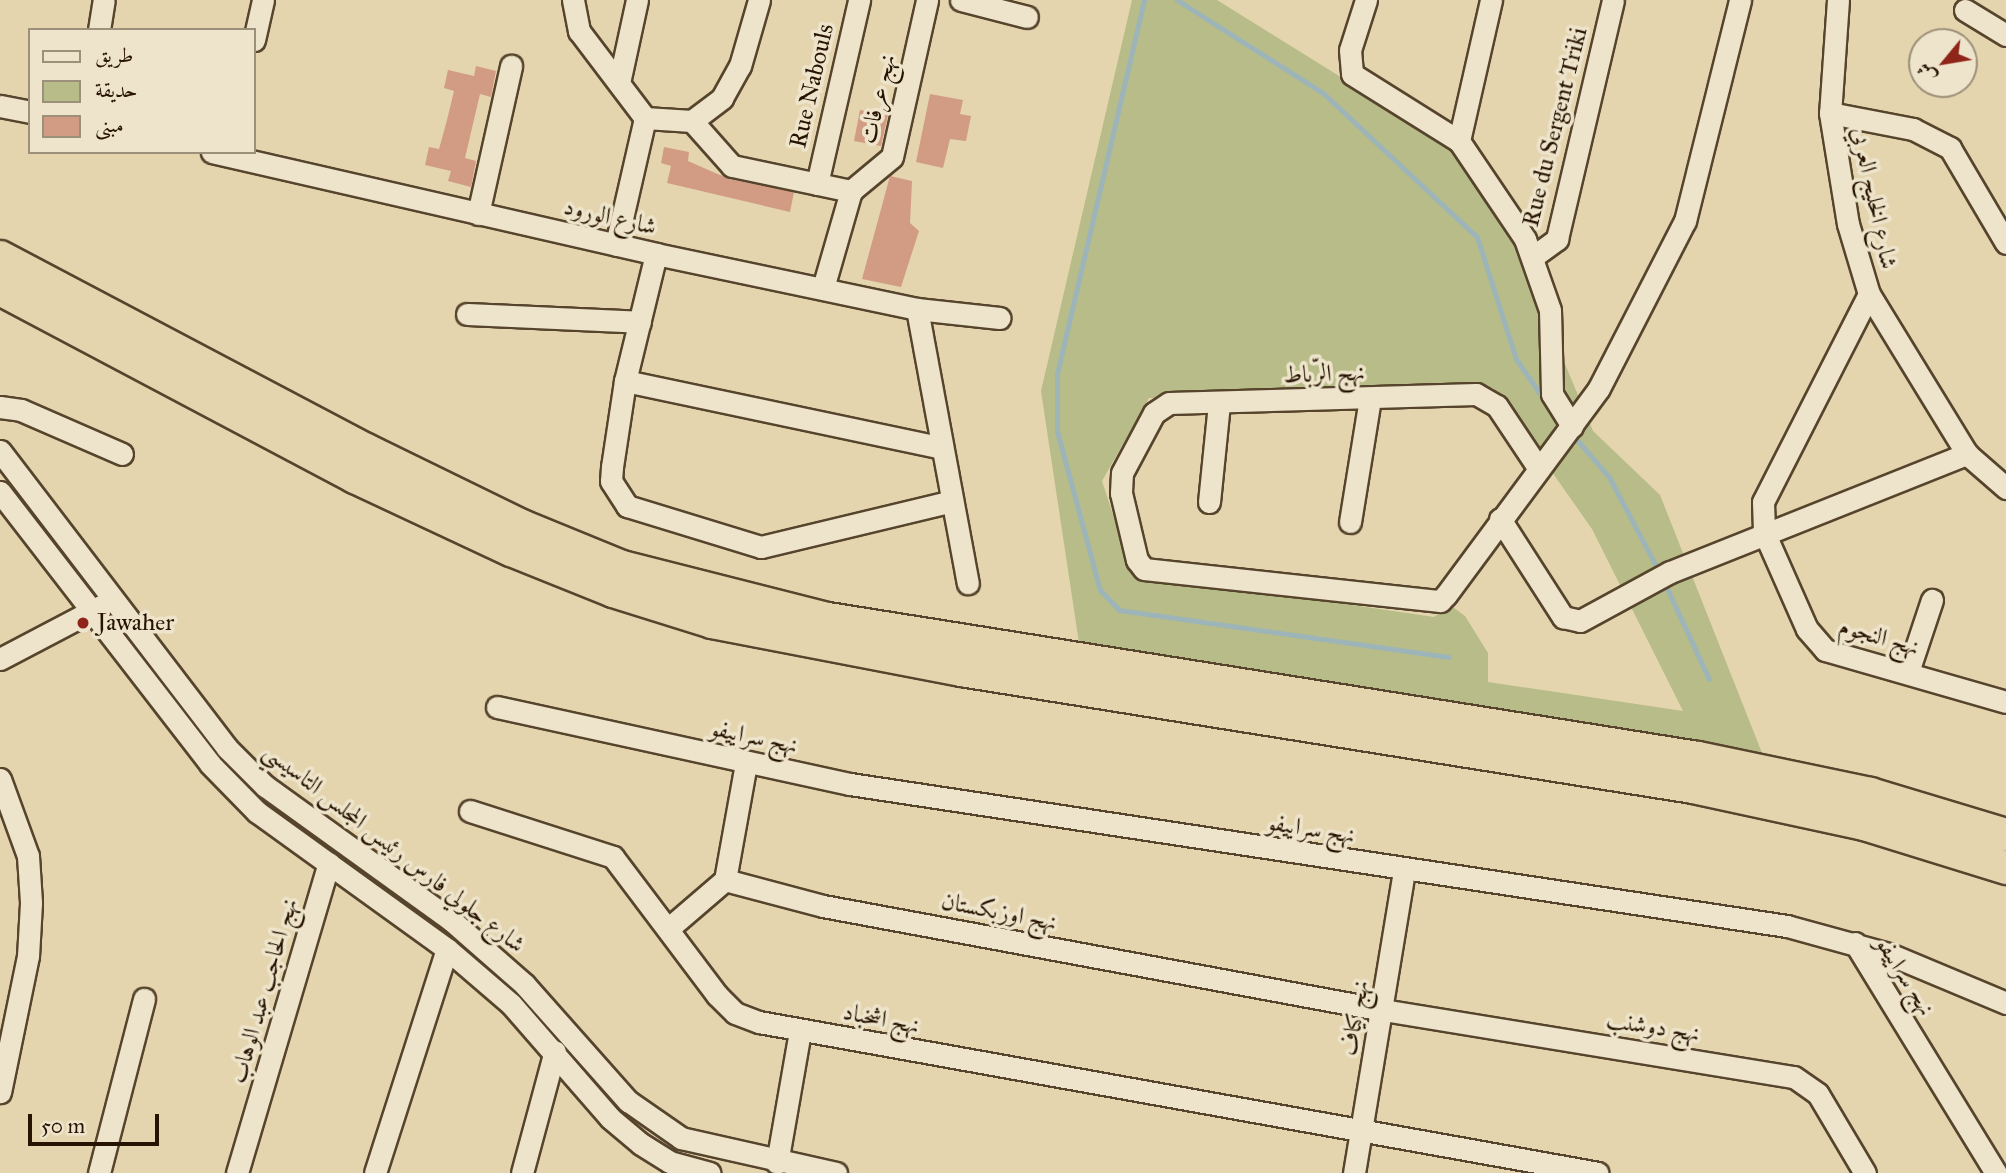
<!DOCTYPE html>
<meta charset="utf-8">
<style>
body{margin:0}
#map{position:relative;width:2006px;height:1173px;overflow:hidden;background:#e4d5af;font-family:"IM FELL Great Primer",Amiri,serif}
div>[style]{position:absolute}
.green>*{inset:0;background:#b7bc88}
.stream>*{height:5px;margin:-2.5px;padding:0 2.5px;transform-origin:2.5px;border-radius:2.5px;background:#9db5b8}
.building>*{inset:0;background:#d29b83}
.roads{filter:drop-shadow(2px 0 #56442c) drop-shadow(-2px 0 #56442c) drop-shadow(0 2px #56442c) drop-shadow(0 -2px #56442c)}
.minor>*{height:21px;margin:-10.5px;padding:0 10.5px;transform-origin:10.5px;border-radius:10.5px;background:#ede4cb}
.highway>*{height:32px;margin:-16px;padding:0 16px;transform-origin:16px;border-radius:16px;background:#e4d5af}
.dots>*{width:19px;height:19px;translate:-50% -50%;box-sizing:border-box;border:4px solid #ede4cb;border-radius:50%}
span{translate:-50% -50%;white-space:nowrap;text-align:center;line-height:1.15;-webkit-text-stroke:7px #ede4cb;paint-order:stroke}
.street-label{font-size:24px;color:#261301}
.poi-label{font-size:24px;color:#261301}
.left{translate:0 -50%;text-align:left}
.legend{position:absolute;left:28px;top:28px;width:228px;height:126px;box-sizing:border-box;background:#ede4cb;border:2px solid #9d907a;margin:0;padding:9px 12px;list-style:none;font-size:21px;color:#261301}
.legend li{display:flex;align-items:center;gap:14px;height:35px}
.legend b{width:35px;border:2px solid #9d907a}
.north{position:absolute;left:1908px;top:28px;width:70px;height:70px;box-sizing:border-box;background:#ede4cb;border:2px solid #9d907a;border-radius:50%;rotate:240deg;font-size:19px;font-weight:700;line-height:28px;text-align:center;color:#261301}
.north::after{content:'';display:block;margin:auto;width:24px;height:32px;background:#8f2418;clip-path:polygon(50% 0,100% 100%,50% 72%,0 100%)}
.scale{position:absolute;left:28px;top:1114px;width:131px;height:32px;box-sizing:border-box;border:4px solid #261301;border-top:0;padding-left:9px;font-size:21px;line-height:24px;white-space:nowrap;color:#261301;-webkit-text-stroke:5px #ede4cb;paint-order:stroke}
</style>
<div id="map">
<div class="green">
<i style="clip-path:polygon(evenodd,1132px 0,1217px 0,1458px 150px,1516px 247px,1593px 431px,1660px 495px,1764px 758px,1079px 643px,1041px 391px,1132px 0,1493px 388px,1592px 529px,1683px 711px,1488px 682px,1488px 653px,1465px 616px,1450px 605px,1434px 617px,1132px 573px,1102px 481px,1149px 398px,1493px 388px)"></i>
</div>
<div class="stream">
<i style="left:1144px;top:0;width:385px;rotate:103.1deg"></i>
<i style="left:1057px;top:375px;width:56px;rotate:90deg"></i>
<i style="left:1057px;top:431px;width:165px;rotate:74.9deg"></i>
<i style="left:1100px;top:590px;width:28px;rotate:46deg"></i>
<i style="left:1119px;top:610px;width:333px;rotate:8.1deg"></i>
<i style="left:1177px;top:0;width:173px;rotate:32.5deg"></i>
<i style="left:1323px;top:93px;width:211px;rotate:43.1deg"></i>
<i style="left:1477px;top:237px;width:128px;rotate:72.3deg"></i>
<i style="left:1516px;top:359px;width:55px;rotate:55.4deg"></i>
<i style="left:1571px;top:433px;width:58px;rotate:49.2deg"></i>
<i style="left:1609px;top:477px;width:107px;rotate:62.2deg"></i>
<i style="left:1663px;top:580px;width:109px;rotate:65.1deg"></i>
</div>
<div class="building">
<i style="clip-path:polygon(476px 66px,496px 71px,491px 97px,480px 94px,465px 158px,476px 161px,471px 187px,448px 181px,451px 171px,425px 165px,429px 147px,439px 149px,447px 120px,454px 91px,444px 88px,448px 70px,474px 76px)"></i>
<i style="clip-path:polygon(930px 94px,963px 100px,960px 114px,971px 116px,966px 141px,950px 139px,943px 168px,916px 162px)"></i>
<i style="clip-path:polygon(860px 110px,888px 115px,881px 146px,854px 141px)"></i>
<i style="clip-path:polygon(664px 147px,689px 152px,688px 161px,729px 179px,794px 192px,790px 212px,667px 183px,671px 166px,661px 163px)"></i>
<i style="clip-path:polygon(890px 176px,912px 181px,910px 223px,919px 231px,901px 287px,862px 279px)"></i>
</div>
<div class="roads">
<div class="minor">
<i style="left:573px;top:0;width:32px;rotate:79deg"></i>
<i style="left:579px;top:31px;width:109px;rotate:52.8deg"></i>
<i style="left:645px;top:118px;width:130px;rotate:102.9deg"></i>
<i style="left:961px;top:0;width:68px;rotate:14.4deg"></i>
<i style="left:1366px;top:0;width:52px;rotate:107.7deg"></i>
<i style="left:1350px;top:50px;width:24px;rotate:85deg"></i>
<i style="left:1352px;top:74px;width:126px;rotate:32.1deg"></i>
<i style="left:1459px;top:141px;width:118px;rotate:56deg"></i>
<i style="left:1525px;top:239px;width:75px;rotate:70.6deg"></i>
<i style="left:1550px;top:310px;width:84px;rotate:88.6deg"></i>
<i style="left:1552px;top:394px;width:38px;rotate:58deg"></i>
<i style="left:1838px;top:0;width:113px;rotate:94deg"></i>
<i style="left:1830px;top:113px;width:112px;rotate:80.8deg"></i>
<i style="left:1848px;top:224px;width:73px;rotate:73.3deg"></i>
<i style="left:1869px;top:294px;width:188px;rotate:58.5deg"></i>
<i style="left:1967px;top:454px;width:52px;rotate:41.1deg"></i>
<i style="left:1965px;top:10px;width:48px;rotate:31.4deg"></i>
<i style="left:99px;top:30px;width:30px;rotate:-81deg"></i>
<i style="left:254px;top:40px;width:41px;rotate:-77.3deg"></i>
<i style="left:619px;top:83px;width:85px;rotate:-77.8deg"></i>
<i style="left:0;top:106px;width:31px;rotate:11deg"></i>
<i style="left:1830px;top:113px;width:85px;rotate:10.9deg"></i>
<i style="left:1913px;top:129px;width:42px;rotate:27.2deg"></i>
<i style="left:1950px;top:148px;width:110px;rotate:59.5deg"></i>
<i style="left:645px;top:118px;width:47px;rotate:3.7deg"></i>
<i style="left:692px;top:121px;width:38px;rotate:-37deg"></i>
<i style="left:722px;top:98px;width:37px;rotate:-61deg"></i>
<i style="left:740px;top:66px;width:69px;rotate:-73.9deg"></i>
<i style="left:692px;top:121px;width:60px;rotate:48.4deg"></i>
<i style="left:732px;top:166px;width:122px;rotate:11.9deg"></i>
<i style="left:1459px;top:141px;width:145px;rotate:-77.2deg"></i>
<i style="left:212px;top:152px;width:456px;rotate:12.9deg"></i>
<i style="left:656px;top:254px;width:267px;rotate:11.9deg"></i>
<i style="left:917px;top:309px;width:83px;rotate:6.2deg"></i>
<i style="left:817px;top:184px;width:189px;rotate:-77.1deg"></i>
<i style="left:851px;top:191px;width:53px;rotate:-39.7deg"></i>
<i style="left:892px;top:157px;width:161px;rotate:-77.4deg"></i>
<i style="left:478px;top:214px;width:152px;rotate:-77.4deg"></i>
<i style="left:656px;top:254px;width:131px;rotate:103.7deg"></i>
<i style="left:625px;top:381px;width:87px;rotate:98.6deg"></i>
<i style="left:612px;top:467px;width:14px;rotate:94deg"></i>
<i style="left:611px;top:481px;width:30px;rotate:57deg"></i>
<i style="left:627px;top:506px;width:140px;rotate:17deg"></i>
<i style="left:761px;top:547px;width:196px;rotate:-13.5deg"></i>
<i style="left:1534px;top:256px;width:29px;rotate:-36deg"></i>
<i style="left:1557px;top:239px;width:245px;rotate:-76.8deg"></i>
<i style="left:823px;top:288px;width:101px;rotate:-73.9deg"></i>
<i style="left:1869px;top:294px;width:233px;rotate:117deg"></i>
<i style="left:1763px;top:502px;width:30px;rotate:88deg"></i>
<i style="left:1764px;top:532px;width:106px;rotate:66.1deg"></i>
<i style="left:1807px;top:629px;width:28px;rotate:49deg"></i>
<i style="left:1825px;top:650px;width:188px;rotate:16deg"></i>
<i style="left:917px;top:309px;width:279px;rotate:79.5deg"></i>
<i style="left:467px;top:314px;width:173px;rotate:2.6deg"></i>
<i style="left:625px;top:381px;width:321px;rotate:11.9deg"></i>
<i style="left:0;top:407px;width:21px;rotate:8deg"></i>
<i style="left:21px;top:410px;width:110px;rotate:23.5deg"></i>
<i style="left:0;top:451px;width:374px;rotate:52.6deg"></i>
<i style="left:227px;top:748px;width:54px;rotate:45deg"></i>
<i style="left:265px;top:786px;width:229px;rotate:35.8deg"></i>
<i style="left:451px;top:920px;width:97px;rotate:41.2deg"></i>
<i style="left:524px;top:984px;width:157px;rotate:48.4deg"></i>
<i style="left:628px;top:1101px;width:65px;rotate:34.9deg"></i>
<i style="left:681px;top:1138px;width:159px;rotate:12.7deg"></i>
<i style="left:1539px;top:469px;width:76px;rotate:-123.7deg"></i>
<i style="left:1497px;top:406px;width:24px;rotate:-150deg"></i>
<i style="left:1476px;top:394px;width:307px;rotate:178.3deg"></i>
<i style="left:1169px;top:403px;width:18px;rotate:146deg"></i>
<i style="left:1154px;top:413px;width:68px;rotate:118.1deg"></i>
<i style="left:1122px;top:473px;width:20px;rotate:93deg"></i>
<i style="left:1121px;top:493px;width:69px;rotate:76.6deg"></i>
<i style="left:1137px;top:560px;width:11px;rotate:52deg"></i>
<i style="left:1144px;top:569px;width:298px;rotate:6.2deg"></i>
<i style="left:1440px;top:601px;width:8px;rotate:-45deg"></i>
<i style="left:1446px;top:595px;width:257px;rotate:-53.5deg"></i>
<i style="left:1599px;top:388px;width:188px;rotate:-62.8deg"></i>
<i style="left:1685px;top:221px;width:228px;rotate:-76deg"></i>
<i style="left:0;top:492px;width:344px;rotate:52.3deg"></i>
<i style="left:210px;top:764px;width:67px;rotate:45.6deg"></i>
<i style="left:257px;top:812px;width:234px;rotate:35.8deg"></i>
<i style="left:447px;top:949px;width:84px;rotate:40.7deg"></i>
<i style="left:511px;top:1004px;width:151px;rotate:49deg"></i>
<i style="left:610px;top:1118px;width:40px;rotate:40deg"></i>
<i style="left:641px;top:1144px;width:34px;rotate:32deg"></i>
<i style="left:670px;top:1162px;width:41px;rotate:15.4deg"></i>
<i style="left:1209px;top:502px;width:100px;rotate:-84.2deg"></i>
<i style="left:1500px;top:519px;width:117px;rotate:57.3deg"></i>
<i style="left:1563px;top:617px;width:17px;rotate:13deg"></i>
<i style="left:1580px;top:621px;width:102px;rotate:-28.6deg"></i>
<i style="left:1670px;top:572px;width:320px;rotate:-21.7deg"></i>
<i style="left:1350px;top:522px;width:125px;rotate:-80.8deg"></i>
<i style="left:0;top:659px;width:114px;rotate:-27.7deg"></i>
<i style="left:1908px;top:672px;width:76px;rotate:-71.6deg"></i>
<i style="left:497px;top:707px;width:361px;rotate:12.3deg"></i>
<i style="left:850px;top:784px;width:948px;rotate:8.62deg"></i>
<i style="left:1787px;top:926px;width:106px;rotate:15.4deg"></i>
<i style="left:1889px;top:954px;width:127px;rotate:22.7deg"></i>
<i style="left:0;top:779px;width:82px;rotate:70deg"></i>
<i style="left:28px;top:856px;width:47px;rotate:86.3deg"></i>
<i style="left:31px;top:903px;width:53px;rotate:93.2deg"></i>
<i style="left:28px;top:956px;width:139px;rotate:101.6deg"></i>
<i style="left:470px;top:811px;width:150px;rotate:17.8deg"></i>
<i style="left:613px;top:857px;width:173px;rotate:53deg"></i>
<i style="left:717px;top:995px;width:25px;rotate:45deg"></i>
<i style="left:735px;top:1013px;width:26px;rotate:21deg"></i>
<i style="left:759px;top:1022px;width:852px;rotate:10.2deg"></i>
<i style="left:725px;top:880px;width:101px;rotate:14.9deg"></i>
<i style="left:823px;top:906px;width:570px;rotate:10.52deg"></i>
<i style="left:1383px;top:1010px;width:416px;rotate:9.3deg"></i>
<i style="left:1794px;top:1077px;width:29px;rotate:35deg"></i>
<i style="left:1818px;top:1094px;width:92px;rotate:59.3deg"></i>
<i style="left:725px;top:880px;width:119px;rotate:-79.8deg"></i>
<i style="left:669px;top:928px;width:74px;rotate:-40.6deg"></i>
<i style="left:1855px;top:943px;width:270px;rotate:58.5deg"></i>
<i style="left:777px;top:1163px;width:134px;rotate:-80.1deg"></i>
<i style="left:99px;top:1173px;width:180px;rotate:-75.5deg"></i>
<i style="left:237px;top:1173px;width:323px;rotate:-73.5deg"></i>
<i style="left:375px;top:1173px;width:235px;rotate:-72.2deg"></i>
<i style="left:522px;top:1173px;width:126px;rotate:-74.9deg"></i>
<i style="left:1354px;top:1173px;width:307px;rotate:-80.6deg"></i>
</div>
<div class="highway">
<i style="left:0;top:257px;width:414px;rotate:27.8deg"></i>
<i style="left:366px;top:450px;width:174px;rotate:26deg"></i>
<i style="left:522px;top:526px;width:108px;rotate:22.3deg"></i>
<i style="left:622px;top:567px;width:212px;rotate:14.2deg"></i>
<i style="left:828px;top:619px;width:881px;rotate:9.08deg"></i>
<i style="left:1698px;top:758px;width:176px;rotate:11.8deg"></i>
<i style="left:1870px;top:794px;width:142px;rotate:16.8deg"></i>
<i style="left:0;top:289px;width:402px;rotate:27.9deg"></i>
<i style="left:355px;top:477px;width:172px;rotate:25.1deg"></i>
<i style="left:511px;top:550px;width:110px;rotate:21.9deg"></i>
<i style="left:613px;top:591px;width:104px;rotate:17.4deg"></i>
<i style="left:712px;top:622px;width:254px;rotate:10.9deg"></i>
<i style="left:961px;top:670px;width:741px;rotate:9.08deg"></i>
<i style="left:1693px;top:787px;width:175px;rotate:12.2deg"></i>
<i style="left:1864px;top:824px;width:149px;rotate:17.2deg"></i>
</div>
</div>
<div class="dots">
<i style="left:83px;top:623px;background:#8f2418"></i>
</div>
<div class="street-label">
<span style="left:812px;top:86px;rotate:-77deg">Rue Nabouls</span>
<span style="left:878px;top:99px;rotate:-77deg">نهج عرفات</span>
<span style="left:1555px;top:127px;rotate:-76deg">Rue du Sergent Triki</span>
<span style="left:1874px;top:198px;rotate:78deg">شارع الخليج العربي</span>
<span style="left:610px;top:217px;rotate:13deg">شارع الورود</span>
<span style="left:1324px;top:374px;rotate:-2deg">نهج الرّباط</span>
<span style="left:1879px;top:637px;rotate:16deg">نهج النجوم</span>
<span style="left:754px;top:737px;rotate:12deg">نهج سراييفو</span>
<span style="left:1311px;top:829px;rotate:9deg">نهج سراييفو</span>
<span style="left:394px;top:848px;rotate:38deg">شارع جلولي فارس رئيس المجلس التاسيسي</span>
<span style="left:999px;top:912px;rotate:11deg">نهج اوزبكستان</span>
<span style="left:1905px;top:976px;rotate:58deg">نهج سراييفو</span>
<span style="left:264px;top:991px;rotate:-74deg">نهج الحاجب عبد الوهاب</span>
<span style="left:1355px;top:1018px;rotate:-81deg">نهج كياف</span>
<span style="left:881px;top:1019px;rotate:11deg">نهج اشخباد</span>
<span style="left:1653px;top:1027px;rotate:9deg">نهج دوشنب</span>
</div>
<div class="poi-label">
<span class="left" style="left:97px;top:623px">Jawaher</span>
</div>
<ul class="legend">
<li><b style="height:9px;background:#ede4cb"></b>طريق</li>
<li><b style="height:19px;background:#b7bc88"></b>حديقة</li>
<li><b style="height:19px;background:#d29b83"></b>مبنى</li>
</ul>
<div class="north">ش</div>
<div class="scale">50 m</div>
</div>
